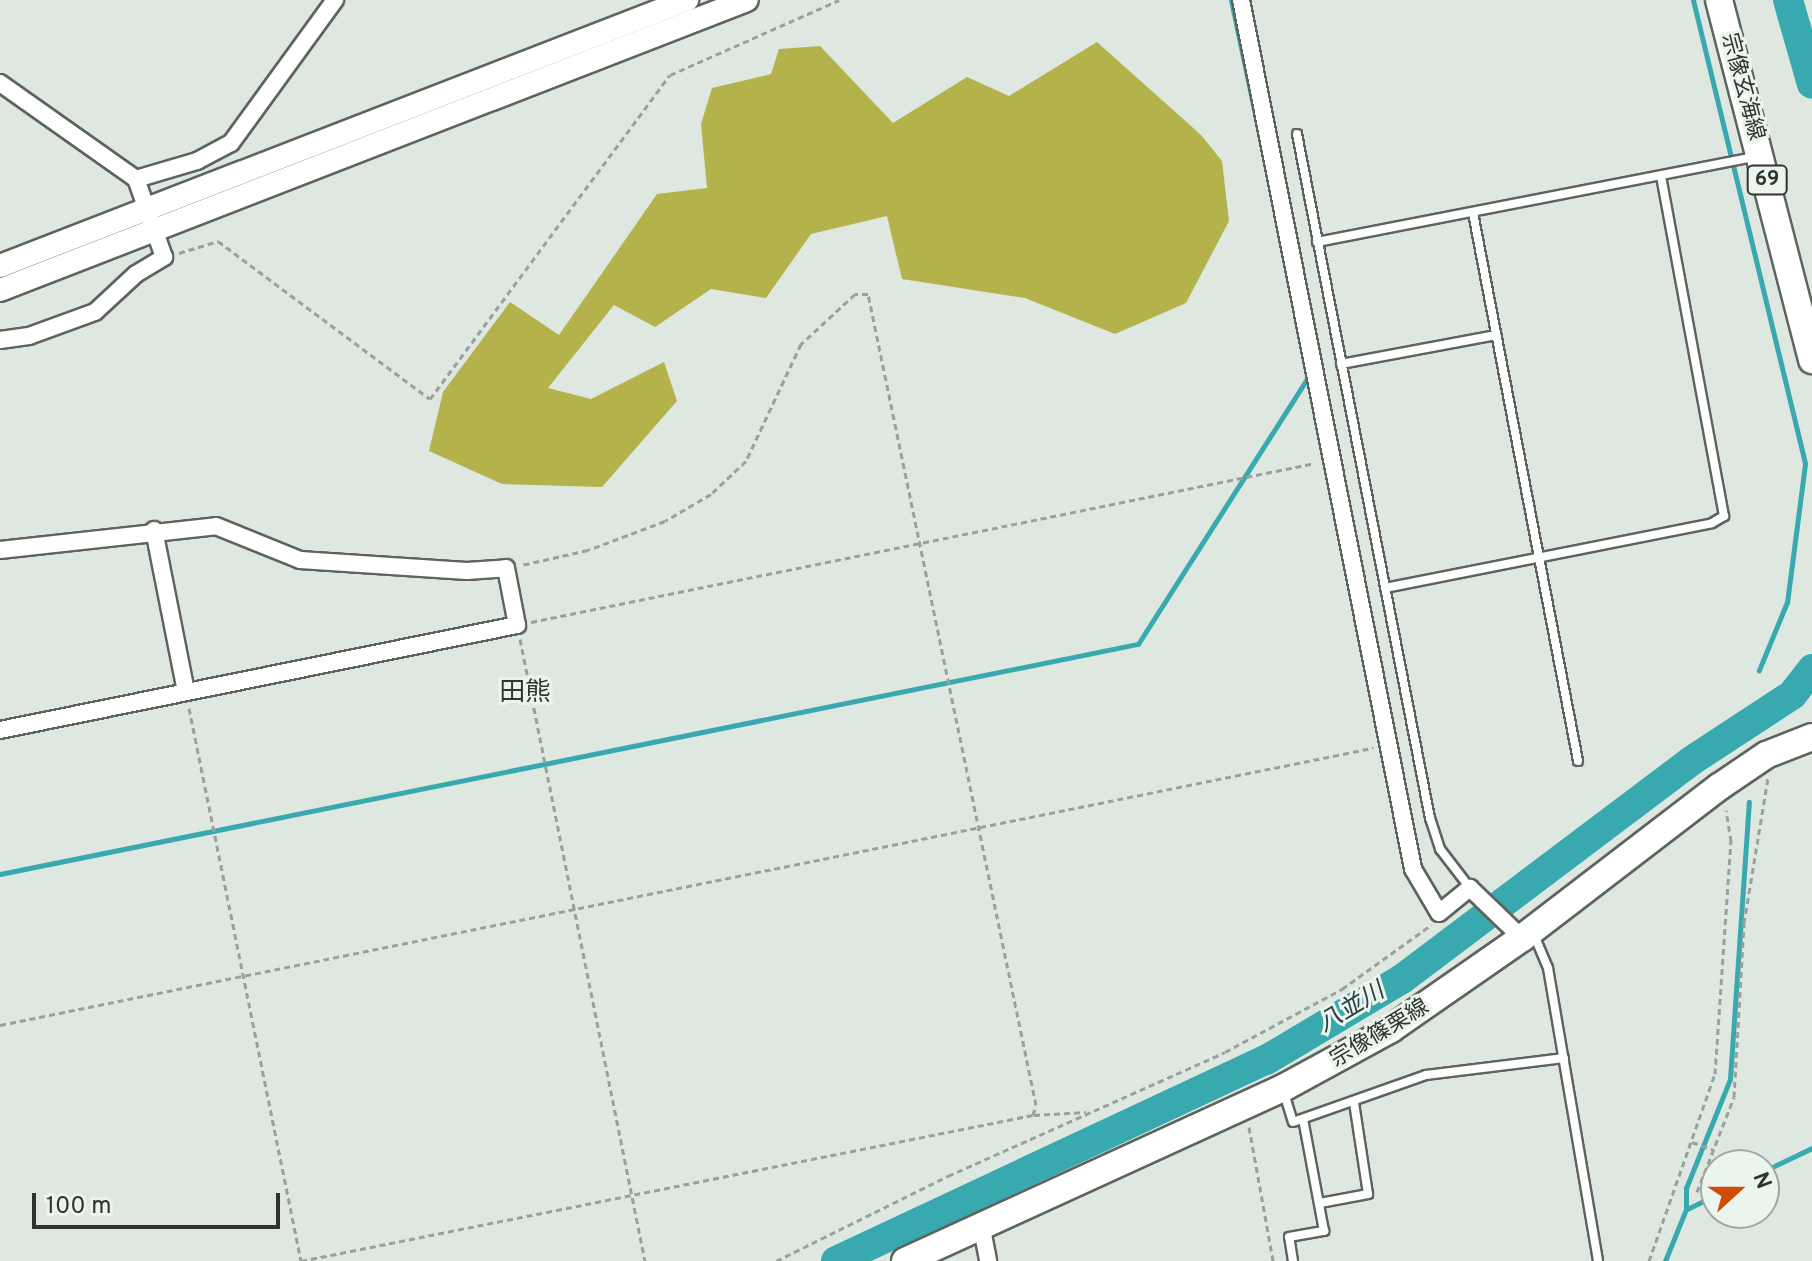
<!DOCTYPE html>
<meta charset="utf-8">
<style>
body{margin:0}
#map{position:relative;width:1812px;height:1261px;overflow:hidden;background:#dfe7e1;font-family:Overpass,"Noto Sans JP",sans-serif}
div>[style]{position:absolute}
.forest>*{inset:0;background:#b4b24b}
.stream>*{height:5px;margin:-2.5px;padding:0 2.5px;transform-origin:2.5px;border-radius:2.5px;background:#38aaaf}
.river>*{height:30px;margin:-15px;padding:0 15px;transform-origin:15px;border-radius:15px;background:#38aaaf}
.path>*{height:3px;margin-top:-1.5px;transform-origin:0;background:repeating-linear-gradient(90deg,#9aa09b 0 6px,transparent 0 10px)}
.roads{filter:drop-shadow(2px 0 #5d645f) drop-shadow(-2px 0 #5d645f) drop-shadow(0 2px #5d645f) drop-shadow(0 -2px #5d645f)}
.service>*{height:8px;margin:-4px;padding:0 4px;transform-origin:4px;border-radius:4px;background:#fff}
.minor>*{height:16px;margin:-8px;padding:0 8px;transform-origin:8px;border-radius:8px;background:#fff}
.tertiary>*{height:22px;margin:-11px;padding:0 11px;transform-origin:11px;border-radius:11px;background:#fff}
.primary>*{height:26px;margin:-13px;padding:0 13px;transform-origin:13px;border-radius:13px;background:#fff}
span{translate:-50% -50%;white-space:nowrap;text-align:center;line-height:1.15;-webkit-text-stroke:6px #ecf4ee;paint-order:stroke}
.shield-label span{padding:2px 6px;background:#ecf4ee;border:2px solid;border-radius:6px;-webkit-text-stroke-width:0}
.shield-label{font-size:20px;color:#303330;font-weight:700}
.street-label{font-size:22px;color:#303330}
.water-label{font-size:24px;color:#284142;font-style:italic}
.quarter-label{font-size:26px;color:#303631}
.north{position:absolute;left:1700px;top:1149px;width:80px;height:80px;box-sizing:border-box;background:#ecf4ee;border:2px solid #a1a7a2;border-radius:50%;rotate:69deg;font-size:22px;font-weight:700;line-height:32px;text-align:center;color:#303330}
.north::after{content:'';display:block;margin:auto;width:28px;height:36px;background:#d04a0a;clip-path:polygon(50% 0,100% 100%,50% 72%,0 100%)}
.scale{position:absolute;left:32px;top:1193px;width:248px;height:36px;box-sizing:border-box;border:4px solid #303330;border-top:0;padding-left:10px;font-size:24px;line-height:28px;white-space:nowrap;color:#303330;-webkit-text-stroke:6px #ecf4ee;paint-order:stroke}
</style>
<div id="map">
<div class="forest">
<i style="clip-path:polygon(1097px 42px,1201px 135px,1222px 161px,1229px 221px,1186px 303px,1115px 334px,1025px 298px,902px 279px,887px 216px,811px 234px,766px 298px,711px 289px,655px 327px,614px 305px,548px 388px,591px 399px,664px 362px,677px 401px,602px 487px,502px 484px,429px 451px,443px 392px,510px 302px,559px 335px,657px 194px,707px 188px,701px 124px,712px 88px,771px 74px,779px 49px,820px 46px,893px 123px,967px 77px,1009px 96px)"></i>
</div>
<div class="stream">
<i style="left:1231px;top:0;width:170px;rotate:78.1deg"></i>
<i style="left:1693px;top:0;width:477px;rotate:76.4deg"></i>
<i style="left:1805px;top:464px;width:139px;rotate:97.4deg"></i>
<i style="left:1787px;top:602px;width:74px;rotate:112.4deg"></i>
<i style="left:0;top:874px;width:1161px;rotate:-11.43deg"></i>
<i style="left:1138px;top:644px;width:318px;rotate:-57.5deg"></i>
<i style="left:1764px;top:1171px;width:53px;rotate:-25.6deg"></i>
<i style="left:1687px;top:1209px;width:32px;rotate:-26deg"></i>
<i style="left:1665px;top:1261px;width:56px;rotate:-68deg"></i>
<i style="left:1686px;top:1209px;width:21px;rotate:-90deg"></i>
<i style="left:1686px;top:1188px;width:118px;rotate:-68deg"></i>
<i style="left:1730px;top:1079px;width:278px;rotate:-86.1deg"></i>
</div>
<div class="river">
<i style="left:1788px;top:0;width:87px;rotate:74.1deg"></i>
<i style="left:836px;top:1261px;width:475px;rotate:-25.1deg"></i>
<i style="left:1266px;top:1060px;width:158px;rotate:-30.8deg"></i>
<i style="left:1402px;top:979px;width:362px;rotate:-37deg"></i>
<i style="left:1691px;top:761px;width:121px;rotate:-33.2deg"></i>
<i style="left:1792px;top:695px;width:33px;rotate:-52deg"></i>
</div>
<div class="path">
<i style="left:179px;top:253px;width:41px;rotate:-17.1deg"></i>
<i style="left:218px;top:241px;width:264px;rotate:36.7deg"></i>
<i style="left:430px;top:399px;width:403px;rotate:-53.5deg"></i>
<i style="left:670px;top:75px;width:185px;rotate:-23.9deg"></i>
<i style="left:531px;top:622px;width:800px;rotate:-11.46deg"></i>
<i style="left:520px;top:639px;width:634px;rotate:78.64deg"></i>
<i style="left:189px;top:708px;width:564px;rotate:78.55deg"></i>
<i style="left:0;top:1025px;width:1401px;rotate:-11.41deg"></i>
<i style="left:1034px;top:1115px;width:52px;rotate:-3.3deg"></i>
<i style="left:1249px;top:1127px;width:136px;rotate:79.8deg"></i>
<i style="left:1692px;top:1142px;width:23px;rotate:20deg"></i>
<i style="left:1697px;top:1192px;width:102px;rotate:-68.7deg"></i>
<i style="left:1734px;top:1097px;width:174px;rotate:-86.7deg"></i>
<i style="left:1744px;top:923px;width:147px;rotate:-80.6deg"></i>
<i style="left:301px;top:1261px;width:746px;rotate:-11.28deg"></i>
<i style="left:1033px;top:1115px;width:10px;rotate:-73deg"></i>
<i style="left:1036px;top:1105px;width:828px;rotate:-101.7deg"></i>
<i style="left:868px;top:294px;width:13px;rotate:180deg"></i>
<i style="left:855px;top:294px;width:74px;rotate:137.2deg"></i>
<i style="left:801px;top:344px;width:129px;rotate:115.2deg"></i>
<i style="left:746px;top:461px;width:48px;rotate:136.7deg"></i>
<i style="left:711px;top:494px;width:53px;rotate:149.6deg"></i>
<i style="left:665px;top:521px;width:82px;rotate:159.4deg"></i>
<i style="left:588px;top:550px;width:68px;rotate:167.2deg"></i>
<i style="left:776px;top:1261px;width:192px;rotate:-26.3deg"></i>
<i style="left:948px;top:1176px;width:303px;rotate:-24.1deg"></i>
<i style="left:1225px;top:1052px;width:133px;rotate:-28.3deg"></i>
<i style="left:1342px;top:989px;width:110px;rotate:-35.7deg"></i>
<i style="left:1649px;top:1261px;width:198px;rotate:-70.6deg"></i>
<i style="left:1715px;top:1074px;width:234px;rotate:-86.1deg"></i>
<i style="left:1731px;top:841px;width:31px;rotate:-99deg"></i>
</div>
<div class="roads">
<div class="service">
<i style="left:1297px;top:134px;width:697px;rotate:79deg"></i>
<i style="left:1430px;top:818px;width:33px;rotate:72deg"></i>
<i style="left:1440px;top:849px;width:49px;rotate:52.4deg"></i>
<i style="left:1473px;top:213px;width:558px;rotate:79.15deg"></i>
<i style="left:1317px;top:242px;width:447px;rotate:-11deg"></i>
<i style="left:1341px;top:364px;width:158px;rotate:-10.6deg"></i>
<i style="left:1385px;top:588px;width:333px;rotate:-11.2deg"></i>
<i style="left:1712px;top:523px;width:14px;rotate:-30deg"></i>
<i style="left:1724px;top:516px;width:345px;rotate:-100.5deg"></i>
<i style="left:1534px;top:935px;width:36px;rotate:67deg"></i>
<i style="left:1548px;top:968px;width:297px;rotate:80.3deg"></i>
<i style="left:1284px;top:1093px;width:30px;rotate:73deg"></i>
<i style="left:1293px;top:1122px;width:141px;rotate:-19.5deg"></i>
<i style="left:1426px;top:1075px;width:139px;rotate:-7deg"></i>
<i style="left:1320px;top:1203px;width:49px;rotate:-10.6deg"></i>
<i style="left:1368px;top:1194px;width:92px;rotate:-98.7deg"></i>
<i style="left:1293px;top:1261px;width:24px;rotate:-99deg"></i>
<i style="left:1289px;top:1237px;width:36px;rotate:-10deg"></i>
<i style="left:1324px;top:1231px;width:114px;rotate:-100.6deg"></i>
</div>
<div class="minor">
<i style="left:1241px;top:0;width:886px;rotate:78.8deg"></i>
<i style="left:1413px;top:869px;width:51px;rotate:59.4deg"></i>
<i style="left:1439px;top:913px;width:40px;rotate:-39deg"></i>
<i style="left:1470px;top:888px;width:72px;rotate:43.9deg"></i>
<i style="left:0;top:83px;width:166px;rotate:35.2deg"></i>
<i style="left:136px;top:179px;width:64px;rotate:-16.4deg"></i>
<i style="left:197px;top:161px;width:38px;rotate:-28deg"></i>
<i style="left:231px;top:143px;width:177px;rotate:-54deg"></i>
<i style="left:0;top:340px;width:29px;rotate:-8deg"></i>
<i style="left:29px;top:336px;width:70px;rotate:-20deg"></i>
<i style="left:95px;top:312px;width:56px;rotate:-42.8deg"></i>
<i style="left:136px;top:274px;width:33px;rotate:-31deg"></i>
<i style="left:164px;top:257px;width:83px;rotate:-109.7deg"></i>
<i style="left:154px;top:530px;width:165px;rotate:78.8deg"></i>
<i style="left:0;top:550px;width:217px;rotate:-6.3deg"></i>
<i style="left:216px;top:526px;width:91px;rotate:22deg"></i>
<i style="left:300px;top:560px;width:167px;rotate:3.8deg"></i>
<i style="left:467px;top:571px;width:39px;rotate:-4deg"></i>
<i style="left:506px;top:568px;width:58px;rotate:79.1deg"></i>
<i style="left:517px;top:625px;width:528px;rotate:168.52deg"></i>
<i style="left:981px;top:1224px;width:38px;rotate:79deg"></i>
</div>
<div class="tertiary">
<i style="left:0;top:266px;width:737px;rotate:-21.17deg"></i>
<i style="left:0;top:290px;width:801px;rotate:-21.22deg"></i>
</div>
<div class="primary">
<i style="left:1719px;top:0;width:372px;rotate:75.5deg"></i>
<i style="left:905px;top:1261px;width:416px;rotate:-24.6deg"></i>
<i style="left:1283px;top:1088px;width:123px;rotate:-28.6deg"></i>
<i style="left:1391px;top:1029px;width:160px;rotate:-34.8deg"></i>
<i style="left:1522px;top:938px;width:248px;rotate:-37.5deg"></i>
<i style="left:1719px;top:787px;width:57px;rotate:-34.2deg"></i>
<i style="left:1766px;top:755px;width:49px;rotate:-21.4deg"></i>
</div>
</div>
<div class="shield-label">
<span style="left:1767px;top:180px">69</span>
</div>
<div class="street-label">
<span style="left:1742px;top:87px;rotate:75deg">宗像玄海線</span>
<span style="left:1380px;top:1034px;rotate:-31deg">宗像篠栗線</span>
</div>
<div class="water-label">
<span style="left:1352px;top:1009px;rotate:-31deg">八並川</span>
</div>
<div class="quarter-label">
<span style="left:525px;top:694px">田熊</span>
</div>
<div class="north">N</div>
<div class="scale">100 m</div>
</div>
